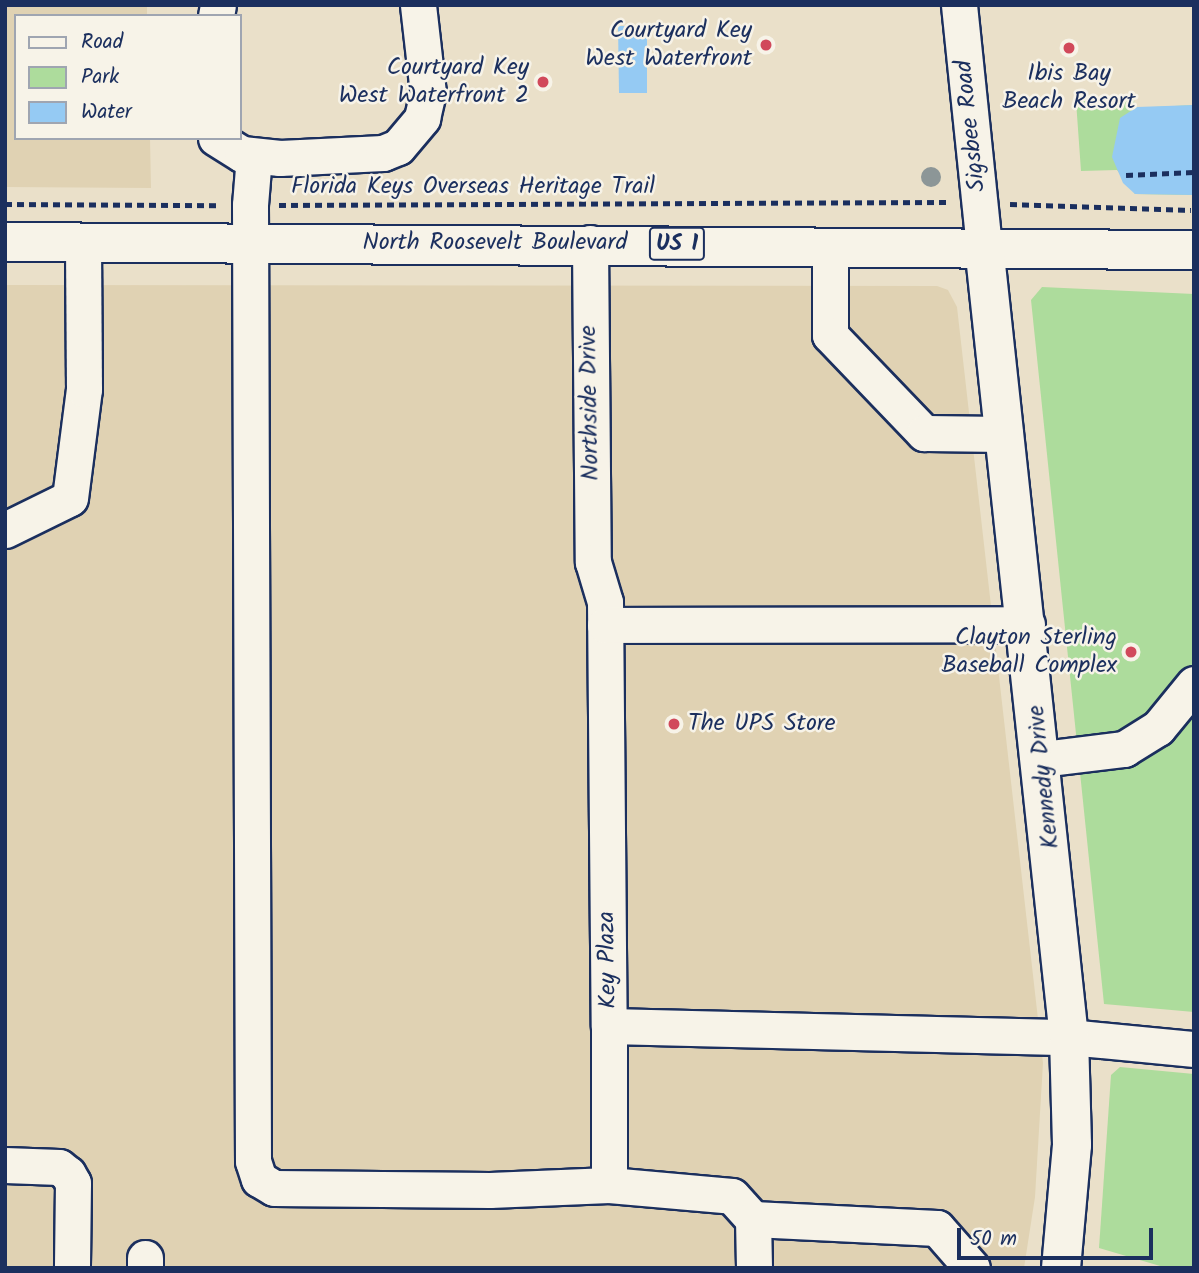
<!DOCTYPE html>
<style>
body{margin:0}
#map{position:relative;width:1199px;height:1273px;overflow:hidden;background:#eae0c9;font-family:Kalam,sans-serif}
div>[style]{position:absolute}
.built>*{inset:0;background:#e0d2b3}
.green>*{inset:0;background:#addc9c}
.water>*{inset:0;background:#95caf3}
.path>*{height:4.5px;margin-top:-2.25px;transform-origin:0;background:repeating-linear-gradient(90deg,#1b2f5e 0 7px,transparent 0 12px)}
.roads{filter:drop-shadow(2px 0 #1b2f5e) drop-shadow(-2px 0 #1b2f5e) drop-shadow(0 2px #1b2f5e) drop-shadow(0 -2px #1b2f5e)}
.minor>*{height:35px;margin:-17.5px;padding:0 17.5px;transform-origin:17.5px;border-radius:17.5px;background:#f7f3e8}
.major>*{height:38px;margin:-19px;padding:0 19px;transform-origin:19px;border-radius:19px;background:#f7f3e8}
.trees>*{width:20px;height:20px;margin:-10px;border-radius:50%;background:#8c9697}
.dots>*{width:19px;height:19px;translate:-50% -50%;box-sizing:border-box;border:4px solid #f7f3e8;border-radius:50%}
span{translate:-50% -50%;white-space:nowrap;text-align:center;line-height:1.15;-webkit-text-stroke:5px #f7f3e8;paint-order:stroke}
.shield-label span{padding:2px 5px;background:#f7f3e8;border:2px solid;border-radius:5px;-webkit-text-stroke-width:0}
.shield-label{font-size:23px;color:#1b2f5e;font-weight:700}
.poi-label{font-size:24px;color:#1b2f5e}
.right{translate:-100% -50%;text-align:right}
.left{translate:0 -50%;text-align:left}
.street-label{font-size:24px;color:#1b2f5e}
.frame{position:absolute;inset:0;border:7px solid #1b2f5e;pointer-events:none}
.legend{position:absolute;left:14px;top:14px;width:228px;height:126px;box-sizing:border-box;background:#f7f3e8;border:2px solid #9fa5b1;margin:0;padding:9px 12px;list-style:none;font-size:21px;color:#1b2f5e}
.legend li{display:flex;align-items:center;gap:14px;height:35px}
.legend b{width:35px;border:2px solid #9fa5b1}
.scale{position:absolute;left:957px;top:1228px;width:196px;height:32px;box-sizing:border-box;border:4px solid #1b2f5e;border-top:0;padding-left:9px;font-size:21px;line-height:24px;white-space:nowrap;color:#1b2f5e;-webkit-text-stroke:5px #f7f3e8;paint-order:stroke}
</style>
<div id="map">
<div class="built">
<i style="clip-path:polygon(5px 5px,147px 5px,147px 16px,16px 16px,16px 138px,150px 138px,151px 188px,5px 187px)"></i>
<i style="clip-path:polygon(5px 285px,937px 286px,948px 290px,957px 307px,1043px 1063px,1035px 1197px,1024px 1268px,5px 1268px)"></i>
</div>
<div class="green">
<i style="clip-path:polygon(1134px 100px,1135px 108px,1194px 105px,1194px 195px,1135px 194px,1117px 170px,1081px 171px,1076px 101px)"></i>
<i style="clip-path:polygon(1042px 287px,1194px 294px,1194px 1012px,1104px 1004px,1031px 300px)"></i>
<i style="clip-path:polygon(1120px 1067px,1194px 1074px,1194px 1268px,1167px 1268px,1099px 1248px,1111px 1075px)"></i>
</div>
<div class="water">
<i style="clip-path:polygon(618px 26px,647px 26px,647px 93px,619px 93px)"></i>
<i style="clip-path:polygon(1194px 105px,1194px 195px,1135px 194px,1123px 183px,1112px 157px,1120px 118px,1137px 107px)"></i>
</div>
<div class="path">
<i style="left:1126px;top:175px;width:68px;rotate:-2.5deg"></i>
<i style="left:5px;top:204px;width:216px;rotate:0.3deg"></i>
<i style="left:1010px;top:204px;width:181px;rotate:1.9deg"></i>
<i style="left:279px;top:205px;width:670px;rotate:-0.26deg"></i>
</div>
<div class="roads">
<div class="minor">
<i style="left:959px;top:5px;width:242px;rotate:84.1deg"></i>
<i style="left:216px;top:16px;width:11px;rotate:-80deg"></i>
<i style="left:216px;top:138px;width:31px;rotate:32deg"></i>
<i style="left:242px;top:154px;width:38px;rotate:6deg"></i>
<i style="left:280px;top:158px;width:103px;rotate:-2.8deg"></i>
<i style="left:383px;top:153px;width:16px;rotate:-22deg"></i>
<i style="left:398px;top:147px;width:38px;rotate:-50deg"></i>
<i style="left:422px;top:118px;width:26px;rotate:-77deg"></i>
<i style="left:428px;top:93px;width:89px;rotate:-96.5deg"></i>
<i style="left:254px;top:156px;width:49px;rotate:94.7deg"></i>
<i style="left:250px;top:205px;width:956px;rotate:89.82deg"></i>
<i style="left:253px;top:1161px;width:19px;rotate:72deg"></i>
<i style="left:259px;top:1179px;width:17px;rotate:31deg"></i>
<i style="left:274px;top:1188px;width:216px;rotate:0.5deg"></i>
<i style="left:490px;top:1190px;width:119px;rotate:-2.4deg"></i>
<i style="left:609px;top:1185px;width:123px;rotate:5.1deg"></i>
<i style="left:732px;top:1196px;width:31px;rotate:48deg"></i>
<i style="left:753px;top:1219px;width:49px;rotate:88.8deg"></i>
<i style="left:590px;top:243px;width:319px;rotate:89.5deg"></i>
<i style="left:593px;top:562px;width:42px;rotate:73.3deg"></i>
<i style="left:605px;top:602px;width:424px;rotate:89.5deg"></i>
<i style="left:609px;top:1026px;width:460px;rotate:1.4deg"></i>
<i style="left:1069px;top:1037px;width:126px;rotate:5.5deg"></i>
<i style="left:830px;top:246px;width:89px;rotate:90deg"></i>
<i style="left:830px;top:335px;width:136px;rotate:46.2deg"></i>
<i style="left:924px;top:433px;width:81px;rotate:0.7deg"></i>
<i style="left:5px;top:530px;width:72px;rotate:-26.2deg"></i>
<i style="left:70px;top:498px;width:110px;rotate:-82.7deg"></i>
<i style="left:84px;top:389px;width:147px;rotate:-90.4deg"></i>
<i style="left:605px;top:625px;width:422px;rotate:-0.1deg"></i>
<i style="left:1042px;top:759px;width:83px;rotate:-7deg"></i>
<i style="left:1124px;top:749px;width:40px;rotate:-32deg"></i>
<i style="left:1158px;top:728px;width:57px;rotate:-50.7deg"></i>
<i style="left:609px;top:1026px;width:159px;rotate:90deg"></i>
<i style="left:5px;top:1165px;width:54px;rotate:2.1deg"></i>
<i style="left:59px;top:1167px;width:11px;rotate:38deg"></i>
<i style="left:68px;top:1174px;width:10px;rotate:61deg"></i>
<i style="left:73px;top:1183px;width:85px;rotate:90.7deg"></i>
<i style="left:753px;top:1219px;width:184px;rotate:2.8deg"></i>
<i style="left:937px;top:1228px;width:53px;rotate:48.8deg"></i>
<i style="left:145px;top:1268px;width:10px;rotate:-90deg"></i>
</div>
<div class="major">
<i style="left:5px;top:242px;width:1189px;rotate:0.39deg"></i>
<i style="left:984px;top:246px;width:796px;rotate:83.87deg"></i>
<i style="left:1069px;top:1037px;width:108px;rotate:88.4deg"></i>
<i style="left:1072px;top:1145px;width:123px;rotate:95.1deg"></i>
</div>
</div>
<div class="trees">
<i style="left:931px;top:177px"></i>
</div>
<div class="dots">
<i style="left:766px;top:45px;background:#d1495b"></i>
<i style="left:1069px;top:48px;background:#d1495b"></i>
<i style="left:543px;top:82px;background:#d1495b"></i>
<i style="left:1131px;top:652px;background:#d1495b"></i>
<i style="left:674px;top:724px;background:#d1495b"></i>
</div>
<div class="shield-label">
<span style="left:677px;top:244px">US 1</span>
</div>
<div class="poi-label">
<span class="right" style="left:752px;top:45px">Courtyard Key<br>West Waterfront</span>
<span class="right" style="left:529px;top:82px">Courtyard Key<br>West Waterfront 2</span>
<span style="left:1069px;top:88px">Ibis Bay<br>Beach Resort</span>
<span class="right" style="left:1117px;top:652px">Clayton Sterling<br>Baseball Complex</span>
<span class="left" style="left:688px;top:724px">The UPS Store</span>
</div>
<div class="street-label">
<span style="left:971px;top:126px;rotate:-96deg">Sigsbee Road</span>
<span style="left:473px;top:187px">Florida Keys Overseas Heritage Trail</span>
<span style="left:495px;top:243px">North Roosevelt Boulevard</span>
<span style="left:590px;top:403px;rotate:-91deg">Northside Drive</span>
<span style="left:1044px;top:777px;rotate:-96deg">Kennedy Drive</span>
<span style="left:608px;top:960px;rotate:-91deg">Key Plaza</span>
</div>
<div class="frame"></div>
<ul class="legend">
<li><b style="height:9px;background:#f7f3e8"></b>Road</li>
<li><b style="height:19px;background:#addc9c"></b>Park</li>
<li><b style="height:19px;background:#95caf3"></b>Water</li>
</ul>
<div class="scale">50 m</div>
</div>
